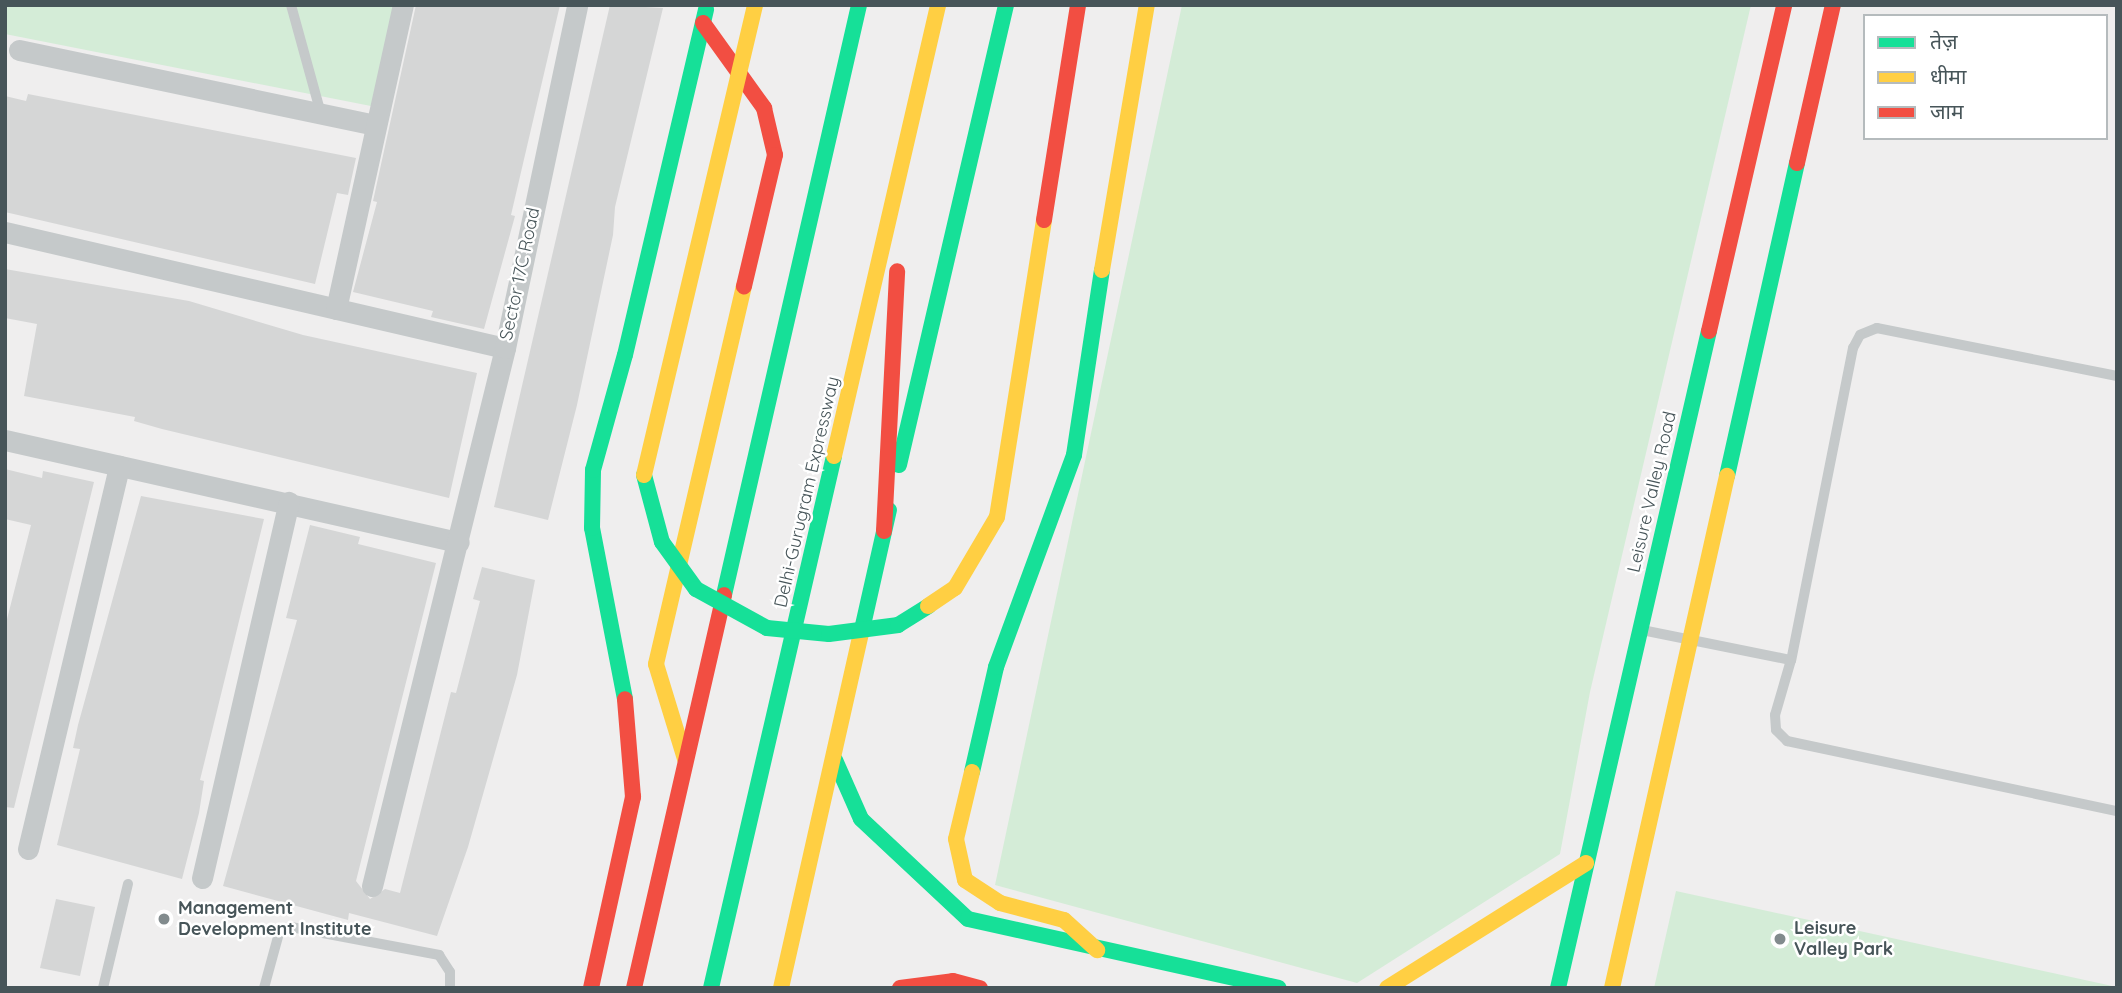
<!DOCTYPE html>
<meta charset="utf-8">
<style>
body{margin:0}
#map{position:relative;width:2122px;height:993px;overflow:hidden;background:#efeeee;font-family:Quicksand,"Noto Sans Devanagari",sans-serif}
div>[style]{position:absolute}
.green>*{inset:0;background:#d4ecd7}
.building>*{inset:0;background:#d5d6d6}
.lane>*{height:10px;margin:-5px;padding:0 5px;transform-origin:5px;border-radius:5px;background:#c5c9ca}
.street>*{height:21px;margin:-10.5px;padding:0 10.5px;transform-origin:10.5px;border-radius:10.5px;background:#c5c9ca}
.fast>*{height:16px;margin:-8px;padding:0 8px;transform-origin:8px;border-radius:8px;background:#16e098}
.slow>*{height:16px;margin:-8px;padding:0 8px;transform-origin:8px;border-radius:8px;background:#ffcf43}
.jam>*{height:16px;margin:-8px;padding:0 8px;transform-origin:8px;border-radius:8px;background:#f24e42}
.fast-bridge>*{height:16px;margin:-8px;padding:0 8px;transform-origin:8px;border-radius:8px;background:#16e098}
.slow-bridge>*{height:16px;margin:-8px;padding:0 8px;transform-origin:8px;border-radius:8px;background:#ffcf43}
.jam-bridge>*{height:16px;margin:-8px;padding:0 8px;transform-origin:8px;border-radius:8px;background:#f24e42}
.dots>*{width:19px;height:19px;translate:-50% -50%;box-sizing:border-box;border:4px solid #fff;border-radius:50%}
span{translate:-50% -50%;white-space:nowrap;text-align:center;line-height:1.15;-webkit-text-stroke:5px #fff;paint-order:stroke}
.street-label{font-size:18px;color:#475559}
.poi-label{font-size:18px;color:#475559;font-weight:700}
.left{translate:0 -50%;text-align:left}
.frame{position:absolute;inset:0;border:7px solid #475559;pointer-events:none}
.legend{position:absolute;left:1863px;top:14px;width:245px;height:126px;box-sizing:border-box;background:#fff;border:2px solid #b5bbbd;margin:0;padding:9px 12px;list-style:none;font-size:21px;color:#475559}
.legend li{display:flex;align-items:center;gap:14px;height:35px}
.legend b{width:35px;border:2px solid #b5bbbd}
</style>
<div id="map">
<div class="green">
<i style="clip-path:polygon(5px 5px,400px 5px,376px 107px,5px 34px)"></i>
<i style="clip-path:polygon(1182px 5px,1751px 5px,1590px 692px,1560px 854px,1357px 983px,995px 885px)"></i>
<i style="clip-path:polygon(1676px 891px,2117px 987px,2117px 988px,1654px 988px)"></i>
</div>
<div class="building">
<i style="clip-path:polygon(416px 5px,560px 5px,511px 215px,515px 216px,484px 329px,431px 317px,433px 311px,353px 292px,377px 202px,373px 201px)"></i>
<i style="clip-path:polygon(610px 5px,663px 8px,615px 207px,613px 235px,577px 405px,548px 520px,494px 507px)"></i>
<i style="clip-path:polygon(28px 94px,356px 158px,348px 195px,337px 193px,315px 284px,5px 212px,5px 96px,26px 101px)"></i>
<i style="clip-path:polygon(5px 269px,189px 301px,303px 335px,477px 373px,449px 498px,162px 429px,134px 421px,135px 417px,24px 396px,37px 324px,5px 318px)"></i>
<i style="clip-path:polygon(5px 469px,42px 478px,43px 471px,94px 482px,14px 808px,5px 807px,5px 627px,31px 525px,5px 519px)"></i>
<i style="clip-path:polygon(141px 496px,264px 519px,200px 780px,204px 781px,199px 813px,182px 879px,57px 845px,80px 749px,73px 748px,78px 725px)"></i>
<i style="clip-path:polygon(310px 525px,360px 537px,358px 544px,436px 563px,356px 881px,370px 899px,385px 889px,400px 893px,451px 692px,456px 693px,480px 601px,473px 599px,482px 567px,535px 580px,517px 675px,468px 847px,437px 936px,349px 913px,348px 920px,223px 886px,297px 620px,286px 618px)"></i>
<i style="clip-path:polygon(56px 899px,95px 907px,80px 976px,40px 968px)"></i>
</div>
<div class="lane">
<i style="left:291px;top:5px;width:113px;rotate:74.6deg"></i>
<i style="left:2117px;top:376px;width:245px;rotate:-168.7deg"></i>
<i style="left:1877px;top:328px;width:18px;rotate:158deg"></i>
<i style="left:1860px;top:335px;width:15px;rotate:118deg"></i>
<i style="left:1853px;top:348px;width:318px;rotate:101.2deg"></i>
<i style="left:1791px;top:660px;width:57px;rotate:106.2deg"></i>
<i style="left:1775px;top:715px;width:15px;rotate:86deg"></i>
<i style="left:1776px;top:730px;width:16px;rotate:45deg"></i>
<i style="left:1787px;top:741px;width:337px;rotate:12deg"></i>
<i style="left:1642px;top:630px;width:152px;rotate:11.4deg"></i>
<i style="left:103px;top:988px;width:107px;rotate:-76.5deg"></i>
<i style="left:264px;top:988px;width:57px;rotate:-74.7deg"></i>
<i style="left:279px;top:933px;width:13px;rotate:-27deg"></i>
<i style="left:291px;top:927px;width:151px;rotate:10.7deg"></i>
<i style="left:439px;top:955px;width:20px;rotate:57deg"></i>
<i style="left:450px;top:972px;width:16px;rotate:90deg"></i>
</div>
<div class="street">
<i style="left:19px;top:50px;width:364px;rotate:11.9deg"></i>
<i style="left:5px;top:232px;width:513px;rotate:13.06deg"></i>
<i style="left:336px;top:309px;width:311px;rotate:-77.6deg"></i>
<i style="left:5px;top:440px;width:465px;rotate:12.7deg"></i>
<i style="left:28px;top:849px;width:394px;rotate:-76.6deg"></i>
<i style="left:202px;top:878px;width:386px;rotate:-77deg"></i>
<i style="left:372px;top:886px;width:554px;rotate:-76.11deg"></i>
<i style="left:505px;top:348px;width:350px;rotate:-78.1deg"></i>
</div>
<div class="fast">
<i style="left:899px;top:465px;width:472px;rotate:-76.9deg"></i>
<i style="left:1727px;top:476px;width:321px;rotate:-77.4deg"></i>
<i style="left:724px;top:595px;width:605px;rotate:-77.11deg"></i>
<i style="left:861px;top:634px;width:127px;rotate:-77.3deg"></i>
<i style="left:625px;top:699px;width:174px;rotate:-100.9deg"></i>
<i style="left:592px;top:528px;width:58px;rotate:-89deg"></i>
<i style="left:593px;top:470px;width:119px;rotate:-74.5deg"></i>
<i style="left:625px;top:355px;width:355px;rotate:-76.8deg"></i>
<i style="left:835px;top:760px;width:64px;rotate:66.2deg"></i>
<i style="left:861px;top:819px;width:146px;rotate:43.1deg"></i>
<i style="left:968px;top:919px;width:318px;rotate:12.5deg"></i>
<i style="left:972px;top:772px;width:108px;rotate:-77.1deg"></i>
<i style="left:996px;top:667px;width:226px;rotate:-69.8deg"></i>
<i style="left:1074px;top:455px;width:187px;rotate:-81.4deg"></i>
<i style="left:711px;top:988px;width:546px;rotate:-76.98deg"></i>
<i style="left:1558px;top:988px;width:674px;rotate:-77.06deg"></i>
</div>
<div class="slow">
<i style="left:1102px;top:270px;width:269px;rotate:-80.4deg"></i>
<i style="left:834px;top:456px;width:463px;rotate:-77deg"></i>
<i style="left:685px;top:759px;width:99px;rotate:-107deg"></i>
<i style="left:656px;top:664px;width:388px;rotate:-76.9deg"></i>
<i style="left:972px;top:772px;width:69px;rotate:103.4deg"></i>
<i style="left:956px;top:839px;width:42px;rotate:77.6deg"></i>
<i style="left:965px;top:880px;width:42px;rotate:33.3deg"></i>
<i style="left:1000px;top:903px;width:66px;rotate:14.9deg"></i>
<i style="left:1064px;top:920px;width:45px;rotate:42.3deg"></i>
<i style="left:781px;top:988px;width:363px;rotate:-77.3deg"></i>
<i style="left:1387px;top:988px;width:235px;rotate:-32.1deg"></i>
<i style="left:1612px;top:988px;width:525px;rotate:-77.34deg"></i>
</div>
<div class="jam">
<i style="left:703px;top:23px;width:105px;rotate:54.3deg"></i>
<i style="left:764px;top:108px;width:48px;rotate:76.8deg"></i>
<i style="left:775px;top:155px;width:135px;rotate:103.3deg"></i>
<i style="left:1797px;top:163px;width:162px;rotate:-77.2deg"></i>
<i style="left:1709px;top:331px;width:335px;rotate:-77deg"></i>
<i style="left:884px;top:531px;width:260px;rotate:-87.1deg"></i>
<i style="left:591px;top:988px;width:196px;rotate:-77.6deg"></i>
<i style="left:633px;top:797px;width:98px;rotate:-94.7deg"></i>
<i style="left:634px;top:988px;width:403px;rotate:-77.1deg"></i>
<i style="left:900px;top:988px;width:53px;rotate:-7.5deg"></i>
<i style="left:953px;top:981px;width:28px;rotate:15deg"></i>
</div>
<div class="fast-bridge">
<i style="left:644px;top:475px;width:69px;rotate:75deg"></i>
<i style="left:662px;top:542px;width:58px;rotate:54.1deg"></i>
<i style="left:696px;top:589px;width:81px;rotate:28.8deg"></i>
<i style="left:767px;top:628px;width:62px;rotate:5.5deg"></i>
<i style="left:829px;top:634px;width:70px;rotate:-7.4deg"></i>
<i style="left:898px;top:625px;width:36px;rotate:-32deg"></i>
</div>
<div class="slow-bridge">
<i style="left:644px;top:475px;width:483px;rotate:-76.7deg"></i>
<i style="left:928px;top:606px;width:32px;rotate:-34deg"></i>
<i style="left:955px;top:588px;width:82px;rotate:-59.4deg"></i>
<i style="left:997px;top:517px;width:301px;rotate:-81deg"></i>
</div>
<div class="jam-bridge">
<i style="left:1044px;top:220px;width:218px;rotate:-81deg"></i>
</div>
<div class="dots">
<i style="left:164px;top:919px;background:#828b8d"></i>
<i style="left:1780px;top:939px;background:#828b8d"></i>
</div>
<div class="street-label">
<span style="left:520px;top:274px;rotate:-78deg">Sector 17C Road</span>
<span style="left:807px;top:492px;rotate:-77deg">Delhi-Gurugram Expressway</span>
<span style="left:1652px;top:492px;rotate:-77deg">Leisure Valley Road</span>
</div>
<div class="poi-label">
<span class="left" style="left:178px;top:919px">Management<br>Development Institute</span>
<span class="left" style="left:1794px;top:939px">Leisure<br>Valley Park</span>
</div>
<div class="frame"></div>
<ul class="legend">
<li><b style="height:9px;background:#16e098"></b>तेज़</li>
<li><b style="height:9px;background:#ffcf43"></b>धीमा</li>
<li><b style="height:9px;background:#f24e42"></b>जाम</li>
</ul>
</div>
